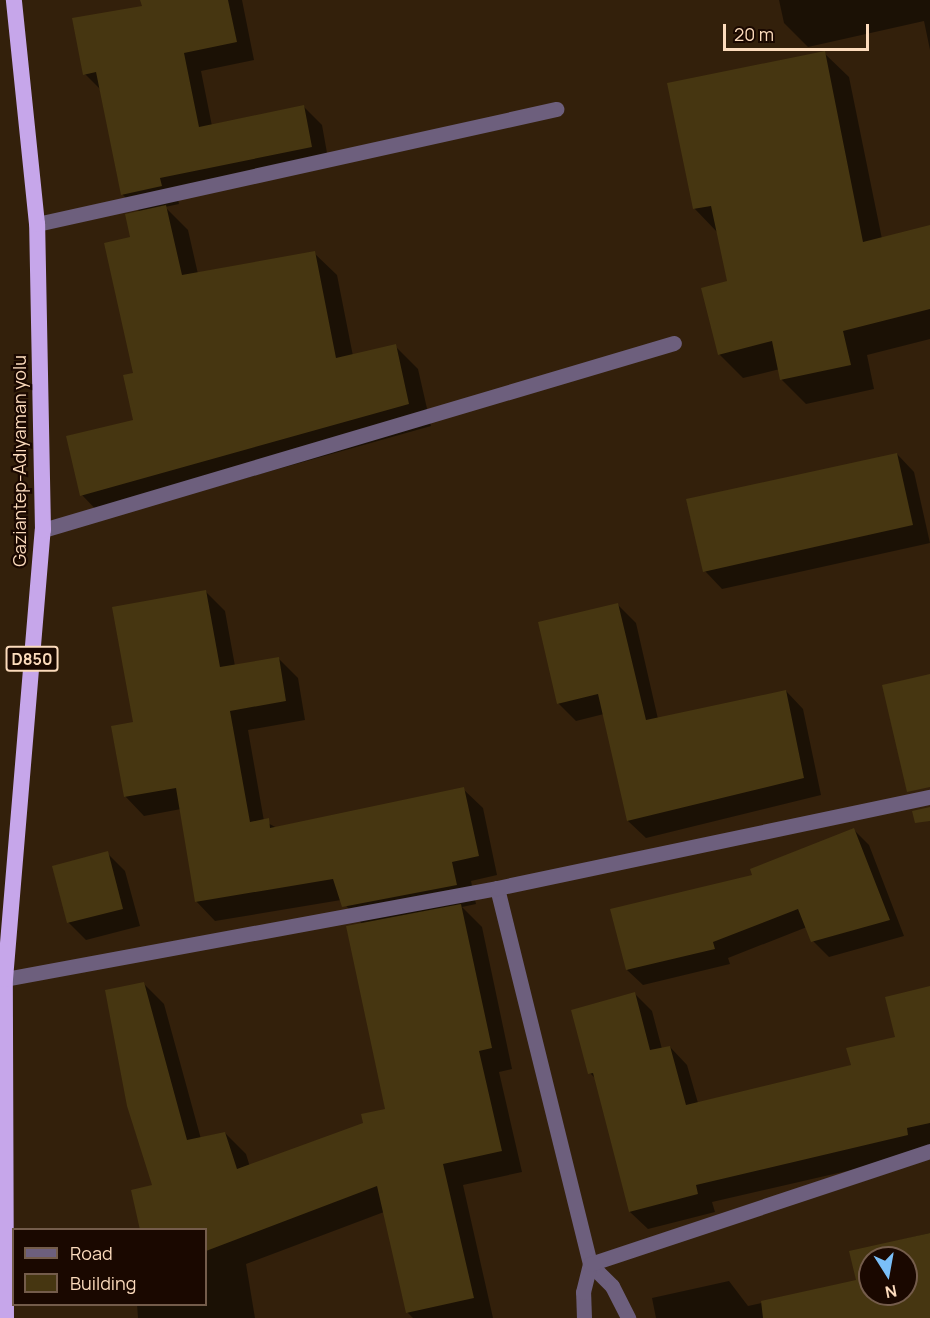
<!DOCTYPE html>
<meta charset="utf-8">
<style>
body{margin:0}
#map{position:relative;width:930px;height:1318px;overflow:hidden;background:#33200b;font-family:Manrope,sans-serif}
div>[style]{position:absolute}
.shadow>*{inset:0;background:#0007}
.building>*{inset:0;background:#463611}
.minor>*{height:15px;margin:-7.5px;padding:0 7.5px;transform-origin:7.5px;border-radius:7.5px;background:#6d5f7d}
.trunk>*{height:16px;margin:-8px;padding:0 8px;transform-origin:8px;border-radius:8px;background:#c6a6ea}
span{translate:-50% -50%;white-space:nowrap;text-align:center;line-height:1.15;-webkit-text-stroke:4.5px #1a0800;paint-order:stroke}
.shield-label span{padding:2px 4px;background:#1a0800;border:2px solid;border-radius:4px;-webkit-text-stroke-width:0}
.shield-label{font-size:16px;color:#fcdbbc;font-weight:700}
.street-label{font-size:18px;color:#fcdbbc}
.legend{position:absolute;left:12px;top:1228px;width:195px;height:78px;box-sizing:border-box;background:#1a0800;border:2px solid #745c4b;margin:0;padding:8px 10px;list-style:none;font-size:18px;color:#fcdbbc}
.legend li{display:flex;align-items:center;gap:12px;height:30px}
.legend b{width:30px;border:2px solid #745c4b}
.north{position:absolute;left:858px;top:1246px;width:60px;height:60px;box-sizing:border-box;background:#1a0800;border:2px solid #745c4b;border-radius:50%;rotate:169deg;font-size:16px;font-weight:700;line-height:24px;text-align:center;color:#fcdbbc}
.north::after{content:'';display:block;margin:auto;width:21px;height:27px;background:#7abff8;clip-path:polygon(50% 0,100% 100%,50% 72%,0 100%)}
.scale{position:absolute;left:723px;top:24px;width:146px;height:27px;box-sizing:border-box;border:3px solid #fcdbbc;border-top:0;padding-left:8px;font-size:18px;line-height:21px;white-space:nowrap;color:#fcdbbc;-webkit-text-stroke:4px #1a0800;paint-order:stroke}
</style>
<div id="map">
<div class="shadow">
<i style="clip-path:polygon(142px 0,242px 0,254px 60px,201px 71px,212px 126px,304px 107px,322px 125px,329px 164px,177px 195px,179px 204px,165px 207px,188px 230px,198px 274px,314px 253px,337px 275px,353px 356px,395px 346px,418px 369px,431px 426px,104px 518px,82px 495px,135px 421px,132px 238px,141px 213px,123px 195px,102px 91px,85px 74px,143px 7px)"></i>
<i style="clip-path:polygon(779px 0,930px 0,930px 50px,924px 21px,808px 47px,784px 23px)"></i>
<i style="clip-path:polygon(824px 53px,849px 77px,882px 239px,930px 226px,930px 339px,867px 355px,874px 389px,806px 404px,782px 380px,780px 369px,743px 378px,719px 354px,729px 282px,718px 233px,694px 208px)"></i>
<i style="clip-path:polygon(897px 454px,914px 472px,930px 543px,722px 589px,705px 571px)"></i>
<i style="clip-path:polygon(206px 592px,225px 611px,235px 666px,279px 659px,298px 678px,305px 720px,248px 730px,264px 821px,277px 828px,463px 789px,483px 808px,497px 875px,471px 881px,476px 904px,462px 907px,482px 927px,512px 1069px,499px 1072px,522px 1172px,463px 1185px,493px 1318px,413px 1318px,407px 1312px,384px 1212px,246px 1264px,255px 1318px,138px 1318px,137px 1304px,206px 1304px,206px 1230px,154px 1186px,143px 983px,164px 1004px,201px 1139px,225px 1133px,246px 1154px,250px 1167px,364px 1124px,387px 1110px,362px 924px,341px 900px,215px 921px,196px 901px,181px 809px,144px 816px,125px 796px,134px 723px)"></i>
<i style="clip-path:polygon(618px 605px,636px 623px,658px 719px,786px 691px,803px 709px,821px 795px,646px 838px,628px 821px,604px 714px,576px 721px,558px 703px)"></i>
<i style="clip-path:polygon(853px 829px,869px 845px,904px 936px,829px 957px,813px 941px,807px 927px,728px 958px,730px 964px,643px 985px,627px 970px,754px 876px)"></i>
<i style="clip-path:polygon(107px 853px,125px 871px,140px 926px,86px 940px,68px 922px)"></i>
<i style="clip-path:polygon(930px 988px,930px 1144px,925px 1153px,712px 1202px,715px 1212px,648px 1229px,630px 1212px,596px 1079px,590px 1073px,634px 993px,652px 1011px,662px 1049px,670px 1047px,687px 1065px,698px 1103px,853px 1067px,896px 1038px)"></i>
<i style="clip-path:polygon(evenodd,930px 1233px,930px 1318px,656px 1318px,652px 1298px,729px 1281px,748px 1306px,857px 1282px,851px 1252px,930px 1233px,870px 1258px,906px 1258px,906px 1294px,870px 1294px,870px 1258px)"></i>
</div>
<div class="building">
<i style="clip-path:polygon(140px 0,228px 0,237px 42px,184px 53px,199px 127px,304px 105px,312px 147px,160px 178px,162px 186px,121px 195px,96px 72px,83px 75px,72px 18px,142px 6px)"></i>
<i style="clip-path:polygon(825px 51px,863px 242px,930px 225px,930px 309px,843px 331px,851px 365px,780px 380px,772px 341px,718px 355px,701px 288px,727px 281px,711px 206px,693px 209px,667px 83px)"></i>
<i style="clip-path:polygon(166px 205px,182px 275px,315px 251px,336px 358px,396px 344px,409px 404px,80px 496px,66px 436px,133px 420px,123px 375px,133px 373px,104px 243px,130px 237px,125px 214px)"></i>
<i style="clip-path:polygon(897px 453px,913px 525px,703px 572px,686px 499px)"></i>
<i style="clip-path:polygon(206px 590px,220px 667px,279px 657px,286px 701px,230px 711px,250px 822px,269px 818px,270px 828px,464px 787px,479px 856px,452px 862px,457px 885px,342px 907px,333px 879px,195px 902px,176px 788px,124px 797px,111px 726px,133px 722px,112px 607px)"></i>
<i style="clip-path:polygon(618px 603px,646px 720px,786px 690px,804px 778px,627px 821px,598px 694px,557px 704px,538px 622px)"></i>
<i style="clip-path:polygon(930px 674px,930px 787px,907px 792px,882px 685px)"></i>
<i style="clip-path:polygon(930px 807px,930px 821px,915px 823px,912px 811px)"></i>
<i style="clip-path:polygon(854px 828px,890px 920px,811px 942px,798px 909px,713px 942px,715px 949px,626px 970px,610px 909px,752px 875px,750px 869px)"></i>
<i style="clip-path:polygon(108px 851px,123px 909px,67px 923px,52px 866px)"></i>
<i style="clip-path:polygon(461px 904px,492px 1048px,479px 1051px,502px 1151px,443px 1164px,474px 1298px,406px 1313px,377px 1186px,206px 1251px,206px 1230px,140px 1230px,131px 1190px,152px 1185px,127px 1106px,105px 990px,144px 982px,187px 1140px,225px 1132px,237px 1169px,363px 1123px,361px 1114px,385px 1109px,346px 926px)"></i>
<i style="clip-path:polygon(930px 986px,930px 1123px,907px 1128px,908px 1135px,696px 1185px,698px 1194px,629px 1212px,593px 1073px,588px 1074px,571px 1010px,635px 992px,650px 1050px,670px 1046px,686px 1105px,851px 1065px,846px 1048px,895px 1037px,885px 997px)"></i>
<i style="clip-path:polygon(evenodd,930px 1233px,930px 1318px,763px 1318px,761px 1301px,856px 1280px,849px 1251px,930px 1233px,870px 1258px,906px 1258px,906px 1294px,870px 1294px,870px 1258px)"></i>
</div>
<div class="minor">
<i style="left:37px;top:224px;width:532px;rotate:-12.49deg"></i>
<i style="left:43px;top:530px;width:658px;rotate:-16.51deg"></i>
<i style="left:497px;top:888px;width:387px;rotate:76.1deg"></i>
<i style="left:590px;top:1264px;width:31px;rotate:45deg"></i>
<i style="left:612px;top:1286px;width:36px;rotate:63deg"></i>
<i style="left:5px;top:979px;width:500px;rotate:-10.48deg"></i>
<i style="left:497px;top:888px;width:442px;rotate:-11.9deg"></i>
<i style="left:584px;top:1318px;width:26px;rotate:-92deg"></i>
<i style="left:583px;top:1292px;width:29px;rotate:-76deg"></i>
<i style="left:590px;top:1264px;width:358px;rotate:-18.4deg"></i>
</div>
<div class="trunk">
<i style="left:6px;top:1318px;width:339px;rotate:-90.2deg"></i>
<i style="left:5px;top:979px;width:451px;rotate:-85.2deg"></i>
<i style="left:43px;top:530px;width:306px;rotate:-91.1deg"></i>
<i style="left:37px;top:224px;width:225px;rotate:-95.9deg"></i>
</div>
<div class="shield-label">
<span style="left:32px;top:659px">D850</span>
</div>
<div class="street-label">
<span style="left:19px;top:461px;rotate:-90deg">Gaziantep-Adıyaman yolu</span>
</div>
<ul class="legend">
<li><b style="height:8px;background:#6d5f7d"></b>Road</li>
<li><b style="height:16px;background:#463611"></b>Building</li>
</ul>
<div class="north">N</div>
<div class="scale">20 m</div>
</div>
